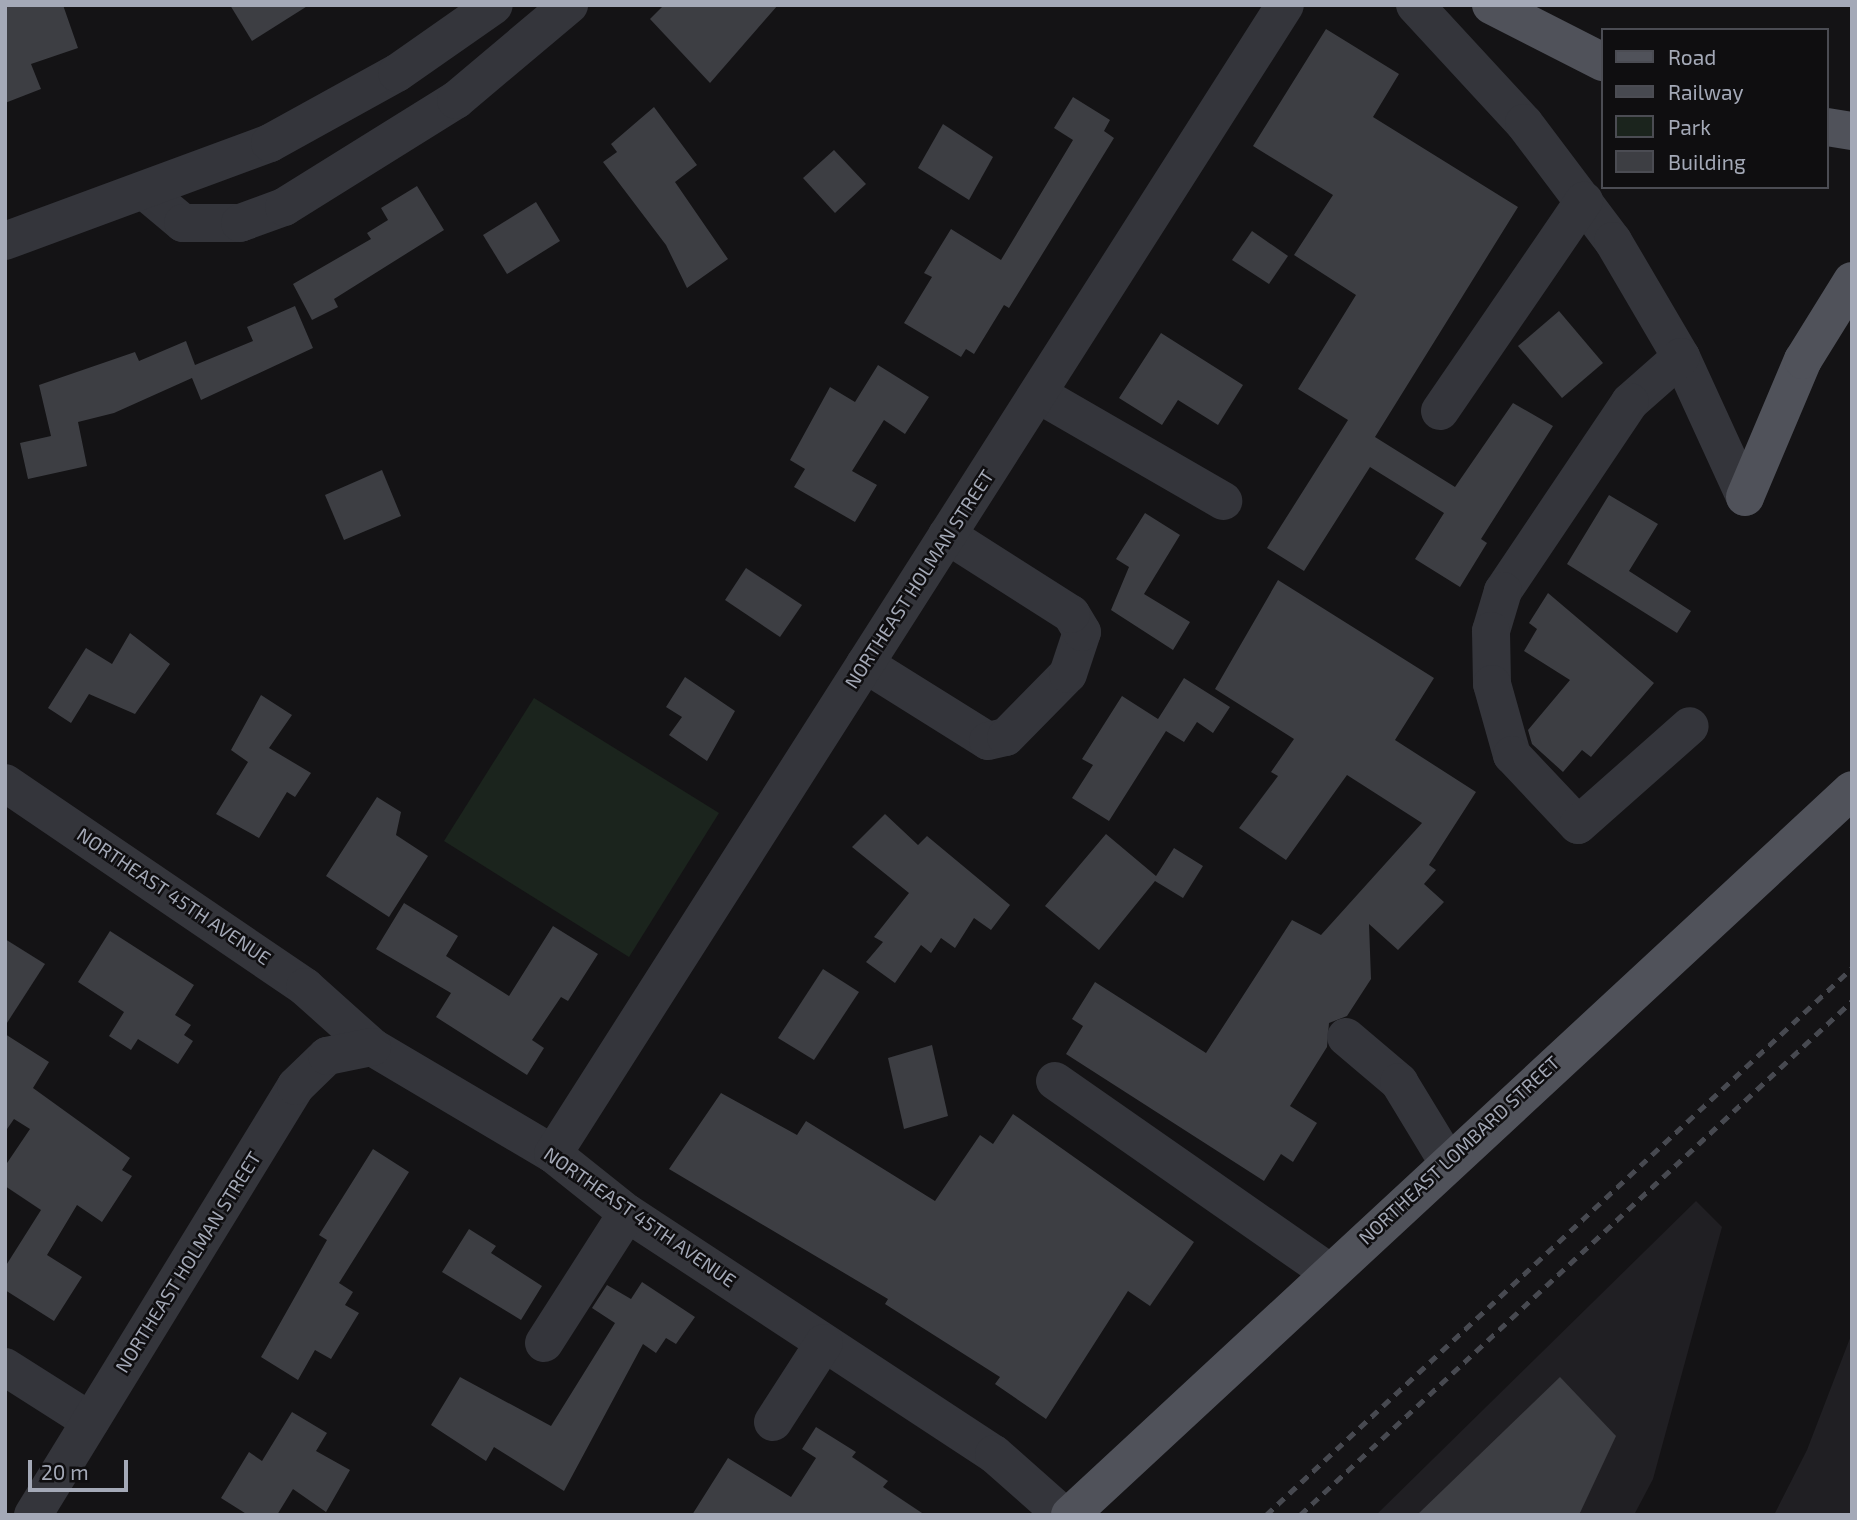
<!DOCTYPE html>
<style>
body{margin:0}
#map{position:relative;width:1857px;height:1520px;overflow:hidden;background:#141315;font-family:"Exo 2",sans-serif}
div>[style]{position:absolute}
.built>*{inset:0;background:#201f23}
.green>*{inset:0;background:#1b241d}
.building>*{inset:0;background:#3d3e43}
.minor>*{height:38px;margin:-19px;padding:0 19px;transform-origin:19px;border-radius:19px;background:#34353b}
.major>*{height:38px;margin:-19px;padding:0 19px;transform-origin:19px;border-radius:19px;background:#50525a}
.rail>*{height:5px;margin-top:-2.5px;transform-origin:0;background:repeating-linear-gradient(90deg,#474950 0 9px,transparent 0 16px)}
span{translate:-50% -50%;white-space:nowrap;text-align:center;line-height:1.15;-webkit-text-stroke:5px #0f0e10;paint-order:stroke}
.street-label{font-size:19px;color:#a4a9b7}
.frame{position:absolute;inset:0;border:7px solid #a4a9b7;pointer-events:none}
.legend{position:absolute;left:1601px;top:28px;width:228px;height:161px;box-sizing:border-box;background:#0f0e10;border:2px solid #4b4c53;margin:0;padding:9px 12px;list-style:none;font-size:21px;color:#a4a9b7}
.legend li{display:flex;align-items:center;gap:14px;height:35px}
.legend b{width:35px;border:2px solid #4b4c53}
.scale{position:absolute;left:28px;top:1460px;width:100px;height:32px;box-sizing:border-box;border:4px solid #a4a9b7;border-top:0;padding-left:9px;font-size:21px;line-height:24px;white-space:nowrap;color:#a4a9b7;-webkit-text-stroke:5px #0f0e10;paint-order:stroke}
</style>
<div id="map">
<div class="built">
<i style="clip-path:polygon(1696px 1201px,1722px 1227px,1653px 1479px,1634px 1515px,1376px 1515px)"></i>
<i style="clip-path:polygon(1852px 1333px,1852px 1515px,1774px 1515px,1807px 1450px)"></i>
</div>
<div class="green">
<i style="clip-path:polygon(534px 698px,719px 813px,629px 957px,444px 841px)"></i>
</div>
<div class="building">
<i style="clip-path:polygon(5px 5px,63px 5px,78px 48px,31px 64px,41px 89px,5px 103px)"></i>
<i style="clip-path:polygon(230px 5px,309px 5px,252px 41px)"></i>
<i style="clip-path:polygon(664px 5px,778px 5px,710px 83px,650px 19px)"></i>
<i style="clip-path:polygon(1326px 29px,1399px 74px,1373px 117px,1518px 207px,1375px 437px,1455px 487px,1513px 403px,1553px 426px,1481px 539px,1487px 543px,1460px 587px,1415px 559px,1444px 513px,1370px 467px,1304px 571px,1267px 548px,1348px 420px,1298px 389px,1356px 295px,1294px 255px,1333px 195px,1253px 146px)"></i>
<i style="clip-path:polygon(1073px 97px,1110px 120px,1104px 131px,1114px 138px,1009px 308px,1004px 305px,974px 354px,966px 349px,961px 357px,904px 323px,932px 277px,924px 273px,951px 229px,1001px 260px,1073px 140px,1054px 128px)"></i>
<i style="clip-path:polygon(654px 107px,697px 165px,675px 182px,728px 259px,687px 288px,666px 245px,603px 162px,617px 152px,611px 144px)"></i>
<i style="clip-path:polygon(943px 124px,993px 157px,969px 200px,918px 168px)"></i>
<i style="clip-path:polygon(834px 150px,866px 184px,835px 213px,803px 178px)"></i>
<i style="clip-path:polygon(417px 186px,444px 230px,334px 299px,338px 307px,312px 320px,293px 284px,371px 239px,367px 233px,388px 220px,381px 208px)"></i>
<i style="clip-path:polygon(536px 202px,560px 241px,507px 274px,483px 235px)"></i>
<i style="clip-path:polygon(1252px 231px,1288px 256px,1269px 284px,1232px 260px)"></i>
<i style="clip-path:polygon(295px 306px,313px 348px,201px 400px,192px 378px,114px 413px,78px 422px,87px 466px,28px 479px,20px 443px,51px 436px,39px 385px,135px 352px,139px 361px,186px 341px,195px 365px,253px 341px,247px 327px)"></i>
<i style="clip-path:polygon(1559px 311px,1603px 363px,1562px 398px,1518px 346px)"></i>
<i style="clip-path:polygon(1161px 333px,1243px 385px,1218px 425px,1178px 400px,1162px 425px,1119px 398px)"></i>
<i style="clip-path:polygon(878px 365px,929px 397px,905px 434px,884px 420px,852px 471px,877px 485px,855px 522px,794px 487px,805px 469px,790px 460px,830px 387px,855px 402px)"></i>
<i style="clip-path:polygon(382px 470px,401px 516px,344px 540px,325px 495px)"></i>
<i style="clip-path:polygon(1609px 495px,1658px 524px,1629px 571px,1691px 611px,1677px 633px,1567px 564px)"></i>
<i style="clip-path:polygon(1145px 513px,1180px 535px,1144px 594px,1190px 622px,1173px 650px,1111px 610px,1129px 567px,1116px 559px)"></i>
<i style="clip-path:polygon(746px 568px,802px 605px,780px 637px,725px 600px)"></i>
<i style="clip-path:polygon(1278px 580px,1434px 678px,1395px 740px,1476px 792px,1429px 865px,1436px 870px,1424px 884px,1444px 902px,1398px 950px,1369px 924px,1371px 979px,1347px 1016px,1329px 1023px,1327px 1047px,1290px 1106px,1317px 1123px,1293px 1162px,1281px 1154px,1264px 1181px,1066px 1054px,1083px 1026px,1072px 1019px,1095px 982px,1206px 1053px,1292px 920px,1321px 935px,1422px 823px,1347px 775px,1286px 860px,1239px 828px,1278px 776px,1271px 772px,1294px 739px,1215px 689px)"></i>
<i style="clip-path:polygon(1548px 593px,1654px 683px,1591px 757px,1582px 750px,1563px 772px,1532px 744px,1528px 730px,1570px 680px,1524px 651px,1537px 629px,1529px 623px)"></i>
<i style="clip-path:polygon(130px 633px,170px 664px,135px 714px,89px 694px,71px 723px,48px 708px,86px 648px,112px 664px)"></i>
<i style="clip-path:polygon(685px 677px,735px 711px,707px 761px,669px 735px,682px 717px,666px 707px)"></i>
<i style="clip-path:polygon(1184px 678px,1230px 707px,1213px 733px,1197px 722px,1184px 742px,1166px 731px,1109px 821px,1072px 798px,1093px 765px,1082px 759px,1122px 696px,1158px 719px)"></i>
<i style="clip-path:polygon(261px 695px,292px 715px,269px 748px,311px 773px,295px 797px,287px 792px,259px 838px,216px 814px,248px 762px,231px 750px)"></i>
<i style="clip-path:polygon(377px 797px,401px 812px,396px 835px,428px 856px,389px 917px,326px 876px)"></i>
<i style="clip-path:polygon(885px 814px,918px 845px,927px 836px,1010px 905px,991px 930px,974px 918px,955px 948px,941px 938px,931px 953px,921px 945px,895px 983px,866px 962px,883px 942px,874px 937px,909px 893px,852px 847px)"></i>
<i style="clip-path:polygon(1106px 834px,1156px 876px,1174px 848px,1203px 866px,1183px 898px,1155px 881px,1099px 950px,1045px 906px)"></i>
<i style="clip-path:polygon(404px 903px,458px 936px,446px 956px,509px 996px,553px 926px,598px 954px,568px 1001px,561px 997px,532px 1040px,544px 1048px,527px 1075px,436px 1017px,451px 993px,376px 949px)"></i>
<i style="clip-path:polygon(110px 931px,194px 985px,175px 1015px,191px 1025px,184px 1035px,193px 1041px,178px 1064px,138px 1039px,131px 1050px,109px 1036px,124px 1012px,78px 982px)"></i>
<i style="clip-path:polygon(5px 939px,45px 964px,5px 1026px)"></i>
<i style="clip-path:polygon(823px 969px,859px 992px,814px 1060px,778px 1038px)"></i>
<i style="clip-path:polygon(5px 1034px,49px 1062px,33px 1088px,130px 1158px,122px 1170px,132px 1176px,102px 1222px,77px 1205px,47px 1255px,82px 1277px,54px 1321px,5px 1290px,5px 1267px,41px 1210px,5px 1186px,5px 1166px,30px 1129px,14px 1119px,5px 1132px)"></i>
<i style="clip-path:polygon(932px 1045px,948px 1116px,904px 1129px,888px 1058px)"></i>
<i style="clip-path:polygon(721px 1093px,797px 1135px,806px 1121px,935px 1201px,980px 1135px,993px 1144px,1013px 1114px,1194px 1242px,1150px 1306px,1128px 1291px,1046px 1419px,995px 1384px,1000px 1377px,885px 1304px,888px 1299px,669px 1169px)"></i>
<i style="clip-path:polygon(373px 1149px,409px 1172px,339px 1283px,353px 1292px,345px 1305px,359px 1313px,331px 1359px,315px 1350px,298px 1380px,261px 1357px,327px 1240px,319px 1235px)"></i>
<i style="clip-path:polygon(469px 1229px,496px 1246px,491px 1253px,542px 1286px,521px 1320px,442px 1272px)"></i>
<i style="clip-path:polygon(642px 1282px,695px 1317px,676px 1344px,666px 1338px,656px 1353px,643px 1344px,564px 1491px,494px 1447px,486px 1461px,431px 1425px,460px 1377px,551px 1426px,615px 1323px,592px 1308px,607px 1285px,631px 1299px)"></i>
<i style="clip-path:polygon(1560px 1377px,1616px 1436px,1579px 1515px,1417px 1515px)"></i>
<i style="clip-path:polygon(292px 1412px,327px 1433px,316px 1451px,350px 1470px,326px 1512px,293px 1489px,277px 1515px,248px 1515px,221px 1498px,249px 1452px,262px 1461px)"></i>
<i style="clip-path:polygon(816px 1427px,856px 1452px,852px 1457px,888px 1481px,883px 1487px,925px 1515px,692px 1515px,728px 1458px,791px 1497px,816px 1458px,802px 1449px)"></i>
</div>
<div class="minor">
<i style="left:1415px;top:5px;width:161px;rotate:47.3deg"></i>
<i style="left:1524px;top:123px;width:148px;rotate:53deg"></i>
<i style="left:1613px;top:241px;width:134px;rotate:59.6deg"></i>
<i style="left:1681px;top:357px;width:154px;rotate:65.4deg"></i>
<i style="left:147px;top:193px;width:47px;rotate:39.8deg"></i>
<i style="left:183px;top:223px;width:57px"></i>
<i style="left:240px;top:223px;width:47px;rotate:-20deg"></i>
<i style="left:284px;top:207px;width:203px;rotate:-31.9deg"></i>
<i style="left:456px;top:100px;width:148px;rotate:-40.1deg"></i>
<i style="left:5px;top:241px;width:283px;rotate:-20.3deg"></i>
<i style="left:270px;top:143px;width:145px;rotate:-28.9deg"></i>
<i style="left:397px;top:73px;width:118px;rotate:-35deg"></i>
<i style="left:1681px;top:357px;width:68px;rotate:138.6deg"></i>
<i style="left:1630px;top:402px;width:228px;rotate:123.9deg"></i>
<i style="left:1503px;top:591px;width:42px;rotate:106.7deg"></i>
<i style="left:1491px;top:631px;width:53px;rotate:88.9deg"></i>
<i style="left:1492px;top:684px;width:74px;rotate:74.3deg"></i>
<i style="left:1512px;top:755px;width:96px;rotate:46.7deg"></i>
<i style="left:1578px;top:825px;width:149px;rotate:-41.5deg"></i>
<i style="left:1038px;top:394px;width:214px;rotate:30deg"></i>
<i style="left:1440px;top:411px;width:255px;rotate:-55.6deg"></i>
<i style="left:865px;top:664px;width:145px;rotate:32deg"></i>
<i style="left:988px;top:741px;width:18px;rotate:-13deg"></i>
<i style="left:1006px;top:737px;width:88px;rotate:-45.5deg"></i>
<i style="left:1068px;top:674px;width:44px;rotate:-71.6deg"></i>
<i style="left:1082px;top:632px;width:21px;rotate:-121deg"></i>
<i style="left:1071px;top:614px;width:147px;rotate:-147.5deg"></i>
<i style="left:5px;top:783px;width:363px;rotate:34.2deg"></i>
<i style="left:305px;top:987px;width:90px;rotate:41.8deg"></i>
<i style="left:372px;top:1047px;width:210px;rotate:30.6deg"></i>
<i style="left:553px;top:1154px;width:95px;rotate:38.6deg"></i>
<i style="left:627px;top:1213px;width:439px;rotate:33.3deg"></i>
<i style="left:994px;top:1454px;width:92px;rotate:41.5deg"></i>
<i style="left:1346px;top:1037px;width:70px;rotate:40.3deg"></i>
<i style="left:1399px;top:1082px;width:92px;rotate:58.7deg"></i>
<i style="left:1055px;top:1081px;width:332px;rotate:34.9deg"></i>
<i style="left:553px;top:1154px;width:1362px;rotate:-57.5deg"></i>
<i style="left:544px;top:1343px;width:154px;rotate:-57.4deg"></i>
<i style="left:5px;top:1367px;width:101px;rotate:32.4deg"></i>
<i style="left:773px;top:1422px;width:94px;rotate:-57.2deg"></i>
<i style="left:33px;top:1515px;width:503px;rotate:-58.49deg"></i>
<i style="left:296px;top:1086px;width:43px;rotate:-44.1deg"></i>
<i style="left:327px;top:1056px;width:46px;rotate:-11.3deg"></i>
</div>
<div class="major">
<i style="left:1491px;top:5px;width:126px;rotate:27deg"></i>
<i style="left:1827px;top:127px;width:25px;rotate:9deg"></i>
<i style="left:1745px;top:497px;width:149px;rotate:-67.1deg"></i>
<i style="left:1803px;top:360px;width:93px;rotate:-58.2deg"></i>
<i style="left:1070px;top:1515px;width:1066px;rotate:-42.83deg"></i>
</div>
<div class="rail">
<i style="left:1266px;top:1515px;width:802px;rotate:-43.03deg"></i>
<i style="left:1300px;top:1515px;width:754px;rotate:-42.96deg"></i>
</div>
<div class="street-label">
<span style="left:919px;top:579px;rotate:-57deg">NORTHEAST HOLMAN STREET</span>
<span style="left:174px;top:896px;rotate:34deg">NORTHEAST 45TH AVENUE</span>
<span style="left:1459px;top:1150px;rotate:-43deg">NORTHEAST LOMBARD STREET</span>
<span style="left:640px;top:1217px;rotate:35deg">NORTHEAST 45TH AVENUE</span>
<span style="left:188px;top:1262px;rotate:-58deg">NORTHEAST HOLMAN STREET</span>
</div>
<div class="frame"></div>
<ul class="legend">
<li><b style="height:9px;background:#50525a"></b>Road</li>
<li><b style="height:9px;background:#474950"></b>Railway</li>
<li><b style="height:19px;background:#1b241d"></b>Park</li>
<li><b style="height:19px;background:#3d3e43"></b>Building</li>
</ul>
<div class="scale">20 m</div>
</div>
